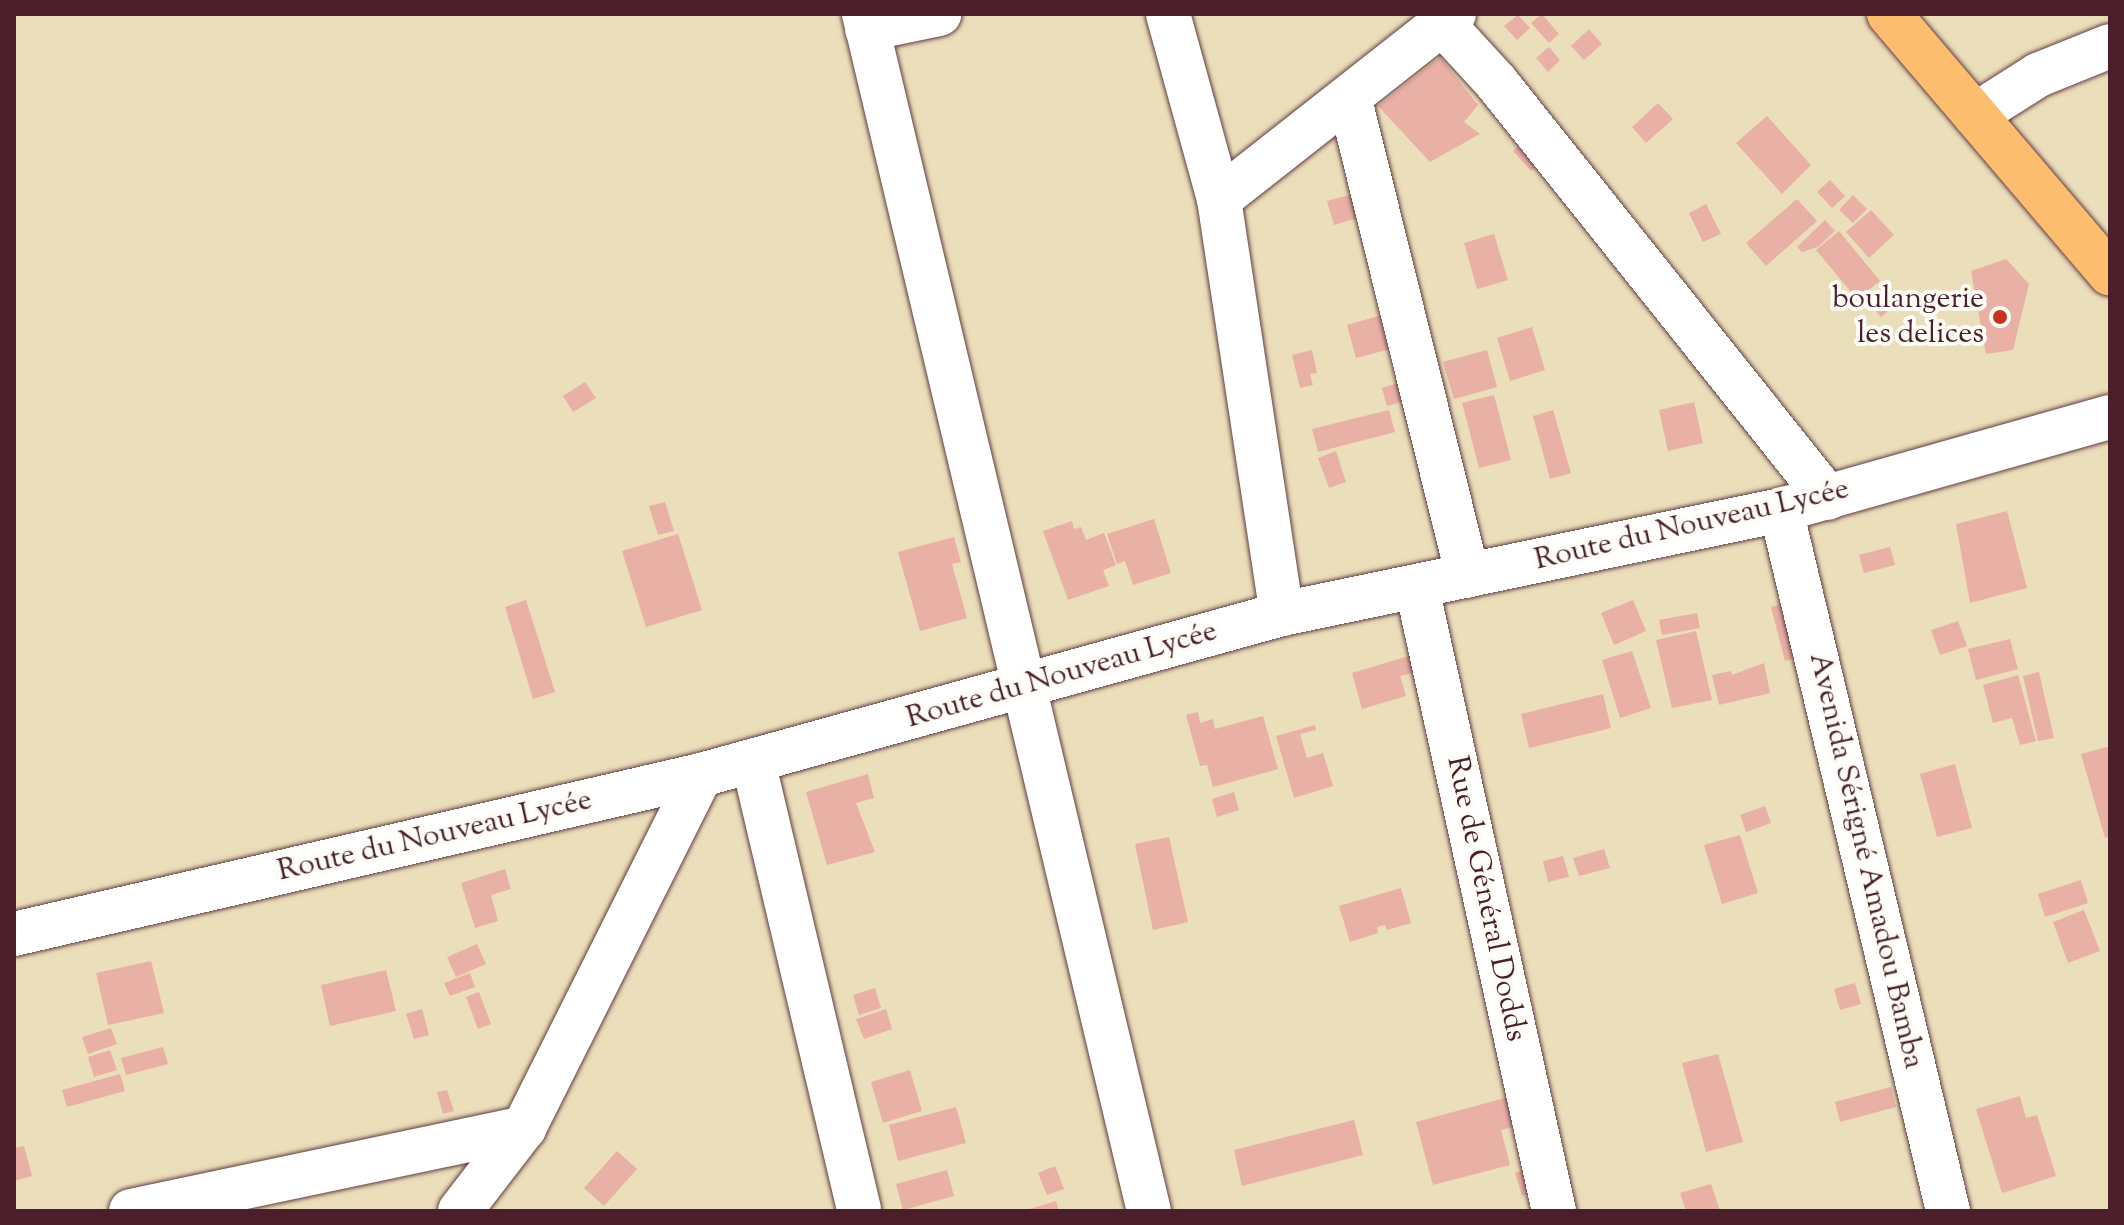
<!DOCTYPE html>
<html>
<head>
<meta charset="utf-8">
<style>
	body { margin:0 }
	#map { position:relative; width:2124px; height:1225px; overflow:hidden; background:#ebdeba; font-family:"Sorts Mill Goudy",serif }
	div>[style] { position:absolute }
	.building>* { inset:0; background:#e9b0a5 }
	.roads { filter:drop-shadow(0 0 2px #623c40) drop-shadow(0 0 2px #623c40) }
	.minor>* { height:44px; margin:-22px; padding:0 22px; transform-origin:22px; border-radius:22px; background:#fff }
	.major>* { height:44px; margin:-22px; padding:0 22px; transform-origin:22px; border-radius:22px; background:#fcbd6f }
	.dots>* { width:22px; height:22px; translate:-50% -50%; box-sizing:border-box; border:4px solid #fdfcf7; border-radius:50% }
	span { translate:-50% -50%; white-space:nowrap; text-align:center; line-height:1.15; -webkit-text-stroke:8px #fdfcf7; paint-order:stroke }
	.poi-label { font-size:30px; color:#4a1f2b }
	.right { translate:-100% -50%; text-align:right }
	.street-label { font-size:30px; color:#4a1f2b }
	.frame { position:absolute; inset:0; border:16px solid #4a1f2b; pointer-events:none }
</style>
</head>
<body>
<div id="map">
	<div class="building">
		<div style="clip-path:polygon(1542px 14px,1559px 34px,1549px 43px,1531px 23px)"></div>
		<div style="clip-path:polygon(1518px 15px,1530px 28px,1517px 40px,1504px 26px)"></div>
		<div style="clip-path:polygon(1589px 29px,1602px 44px,1584px 60px,1571px 46px)"></div>
		<div style="clip-path:polygon(1549px 47px,1560px 60px,1548px 72px,1536px 58px)"></div>
		<div style="clip-path:polygon(1440px 57px,1478px 105px,1464px 122px,1480px 134px,1430px 162px,1378px 106px)"></div>
		<div style="clip-path:polygon(1658px 103px,1673px 119px,1646px 143px,1632px 127px)"></div>
		<div style="clip-path:polygon(1767px 116px,1811px 165px,1782px 194px,1736px 143px)"></div>
		<div style="clip-path:polygon(1527px 138px,1545px 158px,1531px 171px,1513px 151px)"></div>
		<div style="clip-path:polygon(1830px 180px,1845px 196px,1832px 208px,1817px 192px)"></div>
		<div style="clip-path:polygon(1361px 192px,1368px 215px,1334px 225px,1327px 201px)"></div>
		<div style="clip-path:polygon(1853px 195px,1867px 209px,1853px 223px,1839px 210px)"></div>
		<div style="clip-path:polygon(1797px 199px,1817px 221px,1766px 266px,1746px 243px)"></div>
		<div style="clip-path:polygon(1706px 204px,1721px 234px,1703px 242px,1689px 213px)"></div>
		<div style="clip-path:polygon(1871px 210px,1894px 235px,1869px 258px,1846px 232px)"></div>
		<div style="clip-path:polygon(1825px 220px,1835px 231px,1818px 247px,1802px 252px,1797px 247px)"></div>
		<div style="clip-path:polygon(1839px 231px,1880px 281px,1857px 299px,1816px 250px)"></div>
		<div style="clip-path:polygon(1494px 234px,1508px 280px,1477px 289px,1464px 243px)"></div>
		<div style="clip-path:polygon(2006px 259px,2029px 284px,2013px 350px,1986px 354px,1971px 271px)"></div>
		<div style="clip-path:polygon(1883px 287px,1897px 303px,1881px 317px,1868px 302px)"></div>
		<div style="clip-path:polygon(1385px 314px,1394px 348px,1356px 358px,1347px 325px)"></div>
		<div style="clip-path:polygon(1532px 327px,1545px 370px,1510px 381px,1497px 338px)"></div>
		<div style="clip-path:polygon(1312px 350px,1317px 373px,1310px 374px,1313px 385px,1300px 388px,1292px 355px)"></div>
		<div style="clip-path:polygon(1487px 350px,1497px 387px,1454px 399px,1443px 362px)"></div>
		<div style="clip-path:polygon(585px 382px,596px 398px,573px 412px,563px 396px)"></div>
		<div style="clip-path:polygon(1402px 382px,1408px 400px,1387px 406px,1382px 388px)"></div>
		<div style="clip-path:polygon(1494px 395px,1511px 460px,1479px 468px,1462px 403px)"></div>
		<div style="clip-path:polygon(1694px 402px,1703px 443px,1668px 451px,1659px 410px)"></div>
		<div style="clip-path:polygon(1389px 410px,1395px 432px,1318px 452px,1312px 429px)"></div>
		<div style="clip-path:polygon(1553px 410px,1571px 473px,1550px 479px,1533px 416px)"></div>
		<div style="clip-path:polygon(1336px 451px,1346px 482px,1329px 488px,1318px 458px)"></div>
		<div style="clip-path:polygon(665px 502px,674px 531px,658px 535px,649px 506px)"></div>
		<div style="clip-path:polygon(2007px 511px,2027px 588px,1970px 603px,1956px 524px)"></div>
		<div style="clip-path:polygon(1154px 519px,1171px 573px,1133px 585px,1125px 561px,1117px 564px,1107px 534px)"></div>
		<div style="clip-path:polygon(1072px 521px,1074px 529px,1081px 527px,1086px 540px,1104px 533px,1116px 565px,1103px 570px,1109px 586px,1068px 600px,1043px 531px)"></div>
		<div style="clip-path:polygon(678px 534px,702px 610px,646px 627px,622px 551px)"></div>
		<div style="clip-path:polygon(954px 537px,961px 562px,952px 564px,967px 618px,920px 631px,898px 552px)"></div>
		<div style="clip-path:polygon(1890px 547px,1895px 565px,1864px 573px,1859px 555px)"></div>
		<div style="clip-path:polygon(526px 600px,555px 692px,533px 699px,505px 607px)"></div>
		<div style="clip-path:polygon(1633px 600px,1646px 631px,1614px 645px,1601px 613px)"></div>
		<div style="clip-path:polygon(1795px 601px,1809px 655px,1785px 661px,1771px 607px)"></div>
		<div style="clip-path:polygon(1697px 613px,1700px 628px,1662px 635px,1659px 620px)"></div>
		<div style="clip-path:polygon(1958px 621px,1967px 646px,1940px 655px,1931px 630px)"></div>
		<div style="clip-path:polygon(1696px 631px,1712px 700px,1672px 708px,1656px 640px)"></div>
		<div style="clip-path:polygon(2010px 639px,2018px 669px,1976px 680px,1968px 649px)"></div>
		<div style="clip-path:polygon(1632px 651px,1651px 708px,1620px 718px,1602px 660px)"></div>
		<div style="clip-path:polygon(1422px 652px,1426px 669px,1400px 676px,1406px 696px,1362px 709px,1352px 673px)"></div>
		<div style="clip-path:polygon(1764px 663px,1770px 693px,1719px 705px,1712px 675px,1731px 671px,1732px 675px)"></div>
		<div style="clip-path:polygon(2039px 672px,2054px 738px,2038px 741px,2023px 676px)"></div>
		<div style="clip-path:polygon(2018px 675px,2036px 741px,2020px 745px,2012px 718px,1993px 723px,1983px 685px)"></div>
		<div style="clip-path:polygon(1603px 694px,1611px 728px,1529px 748px,1521px 714px)"></div>
		<div style="clip-path:polygon(1198px 712px,1200px 723px,1213px 719px,1215px 729px,1263px 716px,1278px 769px,1213px 787px,1207px 765px,1200px 766px,1186px 715px)"></div>
		<div style="clip-path:polygon(1315px 725px,1316px 730px,1300px 734px,1307px 758px,1323px 753px,1333px 786px,1294px 798px,1276px 736px)"></div>
		<div style="clip-path:polygon(2110px 746px,2110px 837px,2105px 838px,2081px 754px)"></div>
		<div style="clip-path:polygon(1955px 764px,1972px 828px,1937px 837px,1920px 774px)"></div>
		<div style="clip-path:polygon(868px 774px,874px 798px,856px 803px,875px 852px,827px 865px,806px 792px)"></div>
		<div style="clip-path:polygon(1234px 792px,1239px 810px,1217px 817px,1212px 799px)"></div>
		<div style="clip-path:polygon(1765px 806px,1771px 823px,1746px 832px,1740px 815px)"></div>
		<div style="clip-path:polygon(1740px 835px,1758px 893px,1722px 904px,1704px 845px)"></div>
		<div style="clip-path:polygon(1169px 837px,1188px 922px,1153px 930px,1135px 844px)"></div>
		<div style="clip-path:polygon(1604px 849px,1610px 868px,1579px 876px,1573px 858px)"></div>
		<div style="clip-path:polygon(1563px 856px,1569px 877px,1548px 882px,1543px 861px)"></div>
		<div style="clip-path:polygon(505px 869px,511px 889px,491px 895px,498px 921px,475px 928px,461px 883px)"></div>
		<div style="clip-path:polygon(2081px 880px,2088px 903px,2045px 917px,2038px 894px)"></div>
		<div style="clip-path:polygon(1401px 888px,1411px 923px,1387px 930px,1385px 925px,1377px 927px,1378px 933px,1350px 942px,1339px 906px)"></div>
		<div style="clip-path:polygon(2084px 910px,2100px 951px,2068px 963px,2053px 922px)"></div>
		<div style="clip-path:polygon(477px 944px,486px 964px,456px 977px,447px 957px)"></div>
		<div style="clip-path:polygon(151px 961px,164px 1013px,108px 1025px,96px 973px)"></div>
		<div style="clip-path:polygon(386px 970px,396px 1011px,330px 1026px,321px 985px)"></div>
		<div style="clip-path:polygon(470px 973px,475px 987px,450px 996px,444px 983px)"></div>
		<div style="clip-path:polygon(1855px 983px,1861px 1004px,1840px 1010px,1834px 989px)"></div>
		<div style="clip-path:polygon(875px 988px,881px 1008px,859px 1015px,853px 995px)"></div>
		<div style="clip-path:polygon(479px 992px,491px 1024px,478px 1029px,466px 997px)"></div>
		<div style="clip-path:polygon(422px 1009px,429px 1035px,414px 1039px,406px 1014px)"></div>
		<div style="clip-path:polygon(886px 1009px,892px 1029px,864px 1039px,856px 1019px)"></div>
		<div style="clip-path:polygon(111px 1028px,117px 1044px,88px 1054px,82px 1037px)"></div>
		<div style="clip-path:polygon(163px 1047px,168px 1064px,126px 1075px,121px 1058px)"></div>
		<div style="clip-path:polygon(110px 1050px,117px 1070px,94px 1077px,88px 1057px)"></div>
		<div style="clip-path:polygon(1718px 1054px,1743px 1142px,1706px 1152px,1682px 1063px)"></div>
		<div style="clip-path:polygon(910px 1070px,922px 1111px,883px 1123px,871px 1082px)"></div>
		<div style="clip-path:polygon(120px 1074px,125px 1091px,67px 1107px,62px 1090px)"></div>
		<div style="clip-path:polygon(1891px 1087px,1896px 1107px,1840px 1122px,1835px 1102px)"></div>
		<div style="clip-path:polygon(447px 1090px,454px 1111px,443px 1114px,437px 1092px)"></div>
		<div style="clip-path:polygon(1516px 1095px,1524px 1124px,1501px 1130px,1510px 1165px,1433px 1185px,1416px 1122px)"></div>
		<div style="clip-path:polygon(2020px 1096px,2026px 1118px,2037px 1115px,2056px 1176px,2002px 1193px,1976px 1109px)"></div>
		<div style="clip-path:polygon(956px 1107px,966px 1143px,898px 1161px,889px 1125px)"></div>
		<div style="clip-path:polygon(1354px 1120px,1363px 1155px,1242px 1186px,1234px 1150px)"></div>
		<div style="clip-path:polygon(24px 1146px,32px 1176px,14px 1181px,14px 1148px)"></div>
		<div style="clip-path:polygon(617px 1151px,637px 1169px,604px 1206px,584px 1188px)"></div>
		<div style="clip-path:polygon(1055px 1166px,1064px 1189px,1047px 1195px,1038px 1173px)"></div>
		<div style="clip-path:polygon(1533px 1167px,1540px 1190px,1522px 1196px,1515px 1173px)"></div>
		<div style="clip-path:polygon(947px 1170px,954px 1196px,903px 1210px,896px 1184px)"></div>
		<div style="clip-path:polygon(1711px 1184px,1720px 1211px,1686px 1211px,1680px 1193px)"></div>
		<div style="clip-path:polygon(1056px 1201px,1059px 1211px,1026px 1211px,1026px 1210px)"></div>
	</div>
	<div class="roads">
		<div class="minor">
			<div style="left:864px;top:14px;width:1230px;rotate:76.61deg"></div>
			<div style="left:1168px;top:14px;width:192px;rotate:74.6deg"></div>
			<div style="left:1219px;top:199px;width:420px;rotate:81.4deg"></div>
			<div style="left:1442px;top:23px;width:80px;rotate:47.5deg"></div>
			<div style="left:1496px;top:82px;width:532px;rotate:51.41deg"></div>
			<div style="left:867px;top:29px;width:74px;rotate:-11.8deg"></div>
			<div style="left:1350px;top:100px;width:490px;rotate:76.1deg"></div>
			<div style="left:1975px;top:115px;width:75px;rotate:-32.4deg"></div>
			<div style="left:2038px;top:75px;width:78px;rotate:-21.9deg"></div>
			<div style="left:1219px;top:199px;width:299px;rotate:-38.2deg"></div>
			<div style="left:1781px;top:510px;width:721px;rotate:76.6deg"></div>
			<div style="left:1417px;top:588px;width:638px;rotate:77.6deg"></div>
			<div style="left:753px;top:761px;width:462px;rotate:76.7deg"></div>
			<div style="left:14px;top:934px;width:705px;rotate:-13.03deg"></div>
			<div style="left:701px;top:775px;width:603px;rotate:-15.49deg"></div>
			<div style="left:1282px;top:614px;width:510px;rotate:-11.77deg"></div>
			<div style="left:1781px;top:510px;width:342px;rotate:-15.8deg"></div>
			<div style="left:131px;top:1211px;width:402px;rotate:-11.9deg"></div>
			<div style="left:460px;top:1211px;width:105px;rotate:-52.4deg"></div>
			<div style="left:524px;top:1128px;width:395px;rotate:-63.4deg"></div>
		</div>
		<div class="major">
			<div style="left:1889px;top:14px;width:341px;rotate:49.6deg"></div>
		</div>
	</div>
	<div class="dots">
		<div style="left:2000px;top:317px;background:#c8321e"></div>
	</div>
	<div class="poi-label">
		<span class="right" style="left:1984px;top:317px">boulangerie<br>les delices</span>
	</div>
	<div class="street-label">
		<span style="left:1692px;top:526px;rotate:-13deg">Route du Nouveau Lycée</span>
		<span style="left:1062px;top:676px;rotate:-16deg">Route du Nouveau Lycée</span>
		<span style="left:435px;top:837px;rotate:-13deg">Route du Nouveau Lycée</span>
		<span style="left:1865px;top:861px;rotate:77deg">Avenida Sérigné Amadou Bamba</span>
		<span style="left:1485px;top:899px;rotate:78deg">Rue de Général Dodds</span>
	</div>
	<div class="frame"></div>
</div>
</body>
</html>
